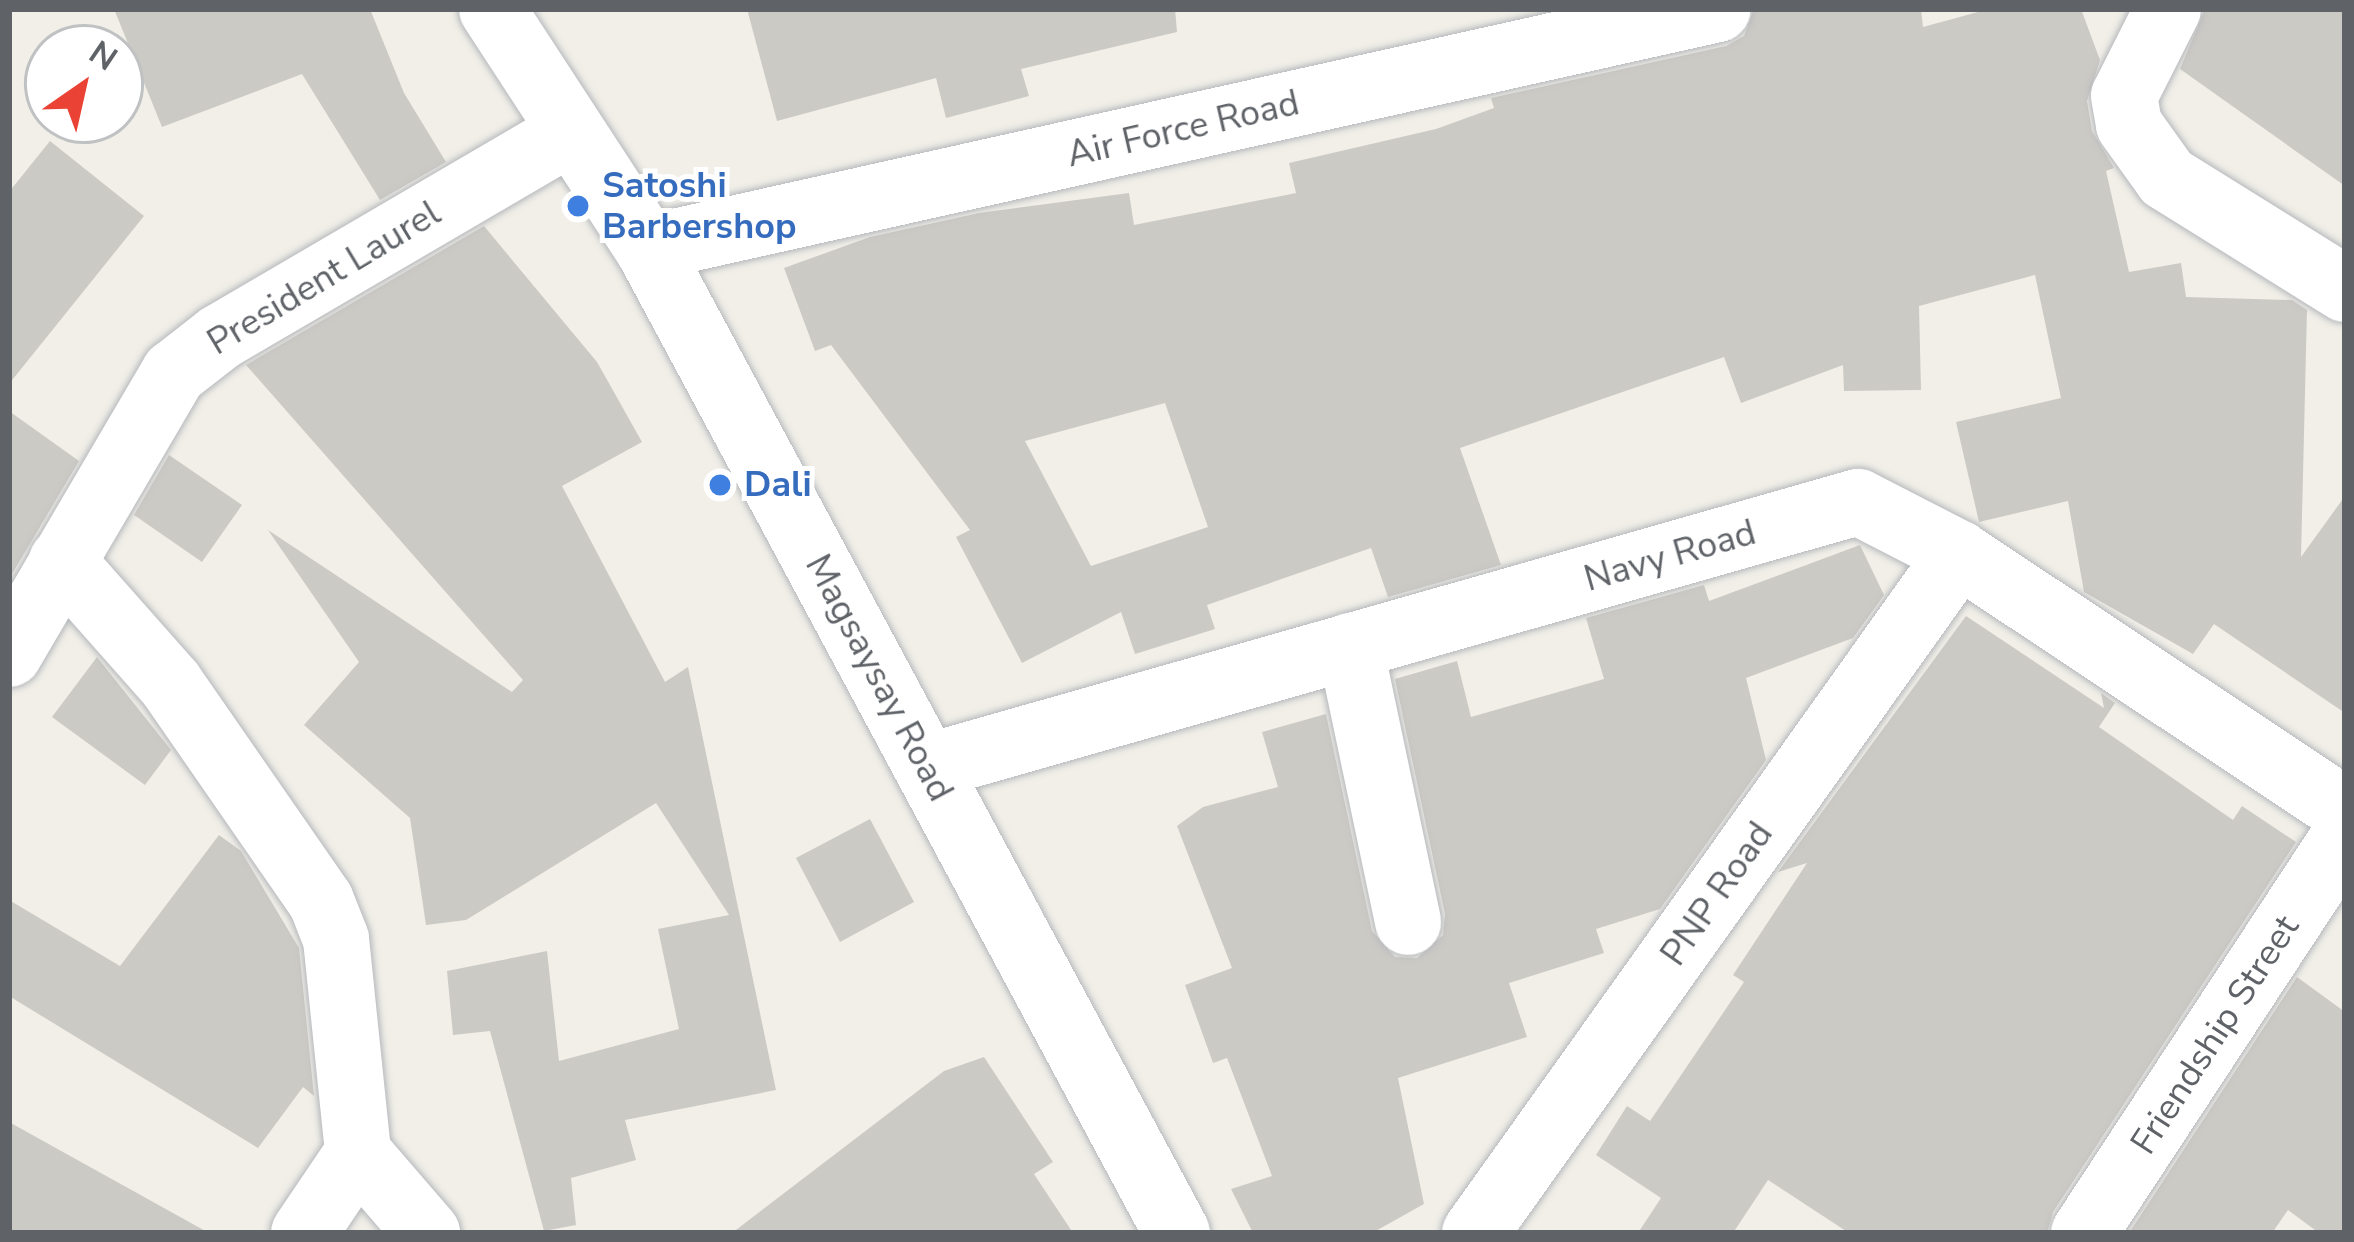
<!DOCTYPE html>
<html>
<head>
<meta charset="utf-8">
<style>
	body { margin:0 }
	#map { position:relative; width:2354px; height:1242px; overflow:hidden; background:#f1efe8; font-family:"Nunito Sans",sans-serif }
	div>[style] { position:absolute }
	.building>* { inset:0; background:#cccac5 }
	.roads { filter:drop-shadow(0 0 3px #b5b8bc) drop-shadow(0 0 3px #b5b8bc) }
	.minor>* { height:66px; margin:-33px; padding:0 33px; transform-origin:33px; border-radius:33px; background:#fff }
	.dots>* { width:33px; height:33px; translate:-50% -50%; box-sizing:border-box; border:6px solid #fff; border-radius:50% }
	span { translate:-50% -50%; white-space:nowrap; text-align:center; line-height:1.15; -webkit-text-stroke:10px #fff; paint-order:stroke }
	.street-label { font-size:36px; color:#5f6368 }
	.shop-label { font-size:36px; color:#366cbe; font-weight:700 }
	.left { translate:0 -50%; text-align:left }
	.frame { position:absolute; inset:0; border:12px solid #5f6368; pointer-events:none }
	.north { position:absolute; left:24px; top:24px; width:120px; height:120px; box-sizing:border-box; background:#fff; border:3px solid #bfc1c3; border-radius:50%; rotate:34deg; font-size:33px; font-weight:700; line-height:48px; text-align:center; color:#5f6368 }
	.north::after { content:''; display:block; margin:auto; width:42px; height:54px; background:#ea4335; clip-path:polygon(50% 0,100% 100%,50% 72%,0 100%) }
</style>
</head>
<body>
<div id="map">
	<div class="building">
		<div style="clip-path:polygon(114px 9px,370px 9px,404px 93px,446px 162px,380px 200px,302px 74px,162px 127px)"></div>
		<div style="clip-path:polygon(747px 9px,1175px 9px,1177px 32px,1021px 69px,1029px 96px,946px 118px,936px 78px,777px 121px)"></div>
		<div style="clip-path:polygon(evenodd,1754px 9px,1921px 9px,1923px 27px,1989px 9px,2081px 9px,2100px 60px,2087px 101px,2092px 131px,2114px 168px,2106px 171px,2129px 272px,2181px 263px,2186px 297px,2292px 300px,2307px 310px,2301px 557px,2345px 496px,2345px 713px,2214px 624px,2193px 654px,2084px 592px,2068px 501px,1979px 522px,1956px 422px,2061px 398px,2035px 275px,1919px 306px,1921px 390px,1844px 391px,1843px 365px,1741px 403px,1724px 357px,1460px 448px,1501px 565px,1388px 597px,1371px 548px,1207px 605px,1215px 629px,1135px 654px,1121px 612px,1022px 663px,956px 537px,970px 530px,831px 345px,815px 351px,784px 268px,870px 237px,979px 213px,1129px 193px,1134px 225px,1296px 193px,1289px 163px,1436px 129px,1494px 108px,1491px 98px,1726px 46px,1744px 36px,1754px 9px,1165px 403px,1208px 527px,1091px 566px,1025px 441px,1165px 403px)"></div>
		<div style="clip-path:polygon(2205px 9px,2345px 9px,2345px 186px,2180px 69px)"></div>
		<div style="clip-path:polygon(50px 141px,144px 216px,9px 384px,9px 192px)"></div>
		<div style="clip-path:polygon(484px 226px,597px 362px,642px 442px,562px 486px,665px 682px,688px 667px,776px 1090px,625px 1120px,636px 1160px,571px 1178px,576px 1225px,544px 1231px,490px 1031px,453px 1035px,447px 971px,547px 951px,559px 1061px,679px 1029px,658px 929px,729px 915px,656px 803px,466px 920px,426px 925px,410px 818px,304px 725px,359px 662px,268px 530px,512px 692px,523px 680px,246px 365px)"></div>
		<div style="clip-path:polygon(9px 411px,79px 461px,9px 579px)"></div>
		<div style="clip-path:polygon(169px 455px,242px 505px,202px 562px,134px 515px)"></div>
		<div style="clip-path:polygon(1860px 545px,1884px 595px,1853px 638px,1746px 678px,1766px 760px,1660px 909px,1596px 929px,1604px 953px,1509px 983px,1527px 1037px,1398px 1078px,1424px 1204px,1372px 1233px,1253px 1233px,1231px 1189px,1272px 1176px,1227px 1058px,1213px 1063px,1185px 985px,1232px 968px,1177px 826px,1203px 807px,1278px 787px,1262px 732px,1326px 714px,1372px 931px,1395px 957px,1417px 958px,1443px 935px,1445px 914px,1395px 679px,1457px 661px,1471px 717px,1604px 679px,1586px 618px,1704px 585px,1709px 601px)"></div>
		<div style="clip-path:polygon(1966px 616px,2104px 708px,2101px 693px,2115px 703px,2099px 727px,2233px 820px,2242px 806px,2296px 842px,2053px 1212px,2047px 1233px,1849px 1233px,1768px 1180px,1733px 1233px,1638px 1233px,1661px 1198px,1596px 1155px,1627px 1106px,1650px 1121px,1744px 982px,1733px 975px,1807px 863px,1778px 872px)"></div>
		<div style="clip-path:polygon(97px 657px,171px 750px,145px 785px,52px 717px)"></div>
		<div style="clip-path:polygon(870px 819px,914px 902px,840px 942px,796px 858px)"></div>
		<div style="clip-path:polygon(219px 835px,241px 851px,299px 948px,314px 1096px,303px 1087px,258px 1148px,9px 996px,9px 900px,120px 966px)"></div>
		<div style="clip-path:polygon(2297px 977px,2345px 1012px,2345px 1233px,2319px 1233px,2288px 1210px,2272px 1233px,2129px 1233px)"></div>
		<div style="clip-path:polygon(984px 1057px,1053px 1162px,1034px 1174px,1073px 1233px,732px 1233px,944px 1071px)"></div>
		<div style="clip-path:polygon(9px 1122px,209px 1233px,9px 1233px)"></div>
	</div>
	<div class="roads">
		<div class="minor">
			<div style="left:492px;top:9px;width:285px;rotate:56.9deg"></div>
			<div style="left:648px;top:248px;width:1118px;rotate:61.76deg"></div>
			<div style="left:2168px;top:9px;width:97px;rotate:116.8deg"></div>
			<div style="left:2124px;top:96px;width:29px;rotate:80deg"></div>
			<div style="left:2129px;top:125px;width:65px;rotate:54.4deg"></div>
			<div style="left:2167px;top:178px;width:210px;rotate:31.9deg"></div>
			<div style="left:648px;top:248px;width:1096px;rotate:-12.59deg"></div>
			<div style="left:62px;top:561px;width:163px;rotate:48.5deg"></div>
			<div style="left:170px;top:683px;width:265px;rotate:55.3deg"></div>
			<div style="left:321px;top:901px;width:41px;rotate:68.5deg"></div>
			<div style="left:336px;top:939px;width:215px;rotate:84.1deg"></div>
			<div style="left:358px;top:1153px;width:106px;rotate:49.2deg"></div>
			<div style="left:1350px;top:646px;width:282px;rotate:78.1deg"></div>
			<div style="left:9px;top:654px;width:326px;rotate:-59.6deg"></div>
			<div style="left:174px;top:373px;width:58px;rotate:-38deg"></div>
			<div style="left:220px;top:337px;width:406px;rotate:-30.3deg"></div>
			<div style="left:927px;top:767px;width:968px;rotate:-15.89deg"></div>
			<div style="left:1858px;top:502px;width:114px;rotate:27.2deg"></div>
			<div style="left:1959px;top:554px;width:463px;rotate:33.6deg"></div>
			<div style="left:304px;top:1233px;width:97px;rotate:-56deg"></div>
			<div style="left:1475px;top:1233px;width:834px;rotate:-54.52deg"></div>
			<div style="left:2084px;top:1233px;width:475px;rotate:-56.7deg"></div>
		</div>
	</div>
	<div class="dots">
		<div style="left:578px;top:206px;background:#3f7fe0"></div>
		<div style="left:720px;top:485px;background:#3f7fe0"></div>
	</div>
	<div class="street-label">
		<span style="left:1183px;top:129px;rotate:-13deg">Air Force Road</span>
		<span style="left:324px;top:278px;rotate:-31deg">President Laurel</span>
		<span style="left:1670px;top:556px;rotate:-16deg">Navy Road</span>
		<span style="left:879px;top:678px;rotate:62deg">Magsaysay Road</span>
		<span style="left:1717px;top:894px;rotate:-55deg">PNP Road</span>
		<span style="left:2215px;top:1035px;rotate:-57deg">Friendship Street</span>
	</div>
	<div class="shop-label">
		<span class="left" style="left:602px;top:206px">Satoshi<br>Barbershop</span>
		<span class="left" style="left:744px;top:485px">Dali</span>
	</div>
	<div class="frame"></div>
	<div class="north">N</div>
</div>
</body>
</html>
